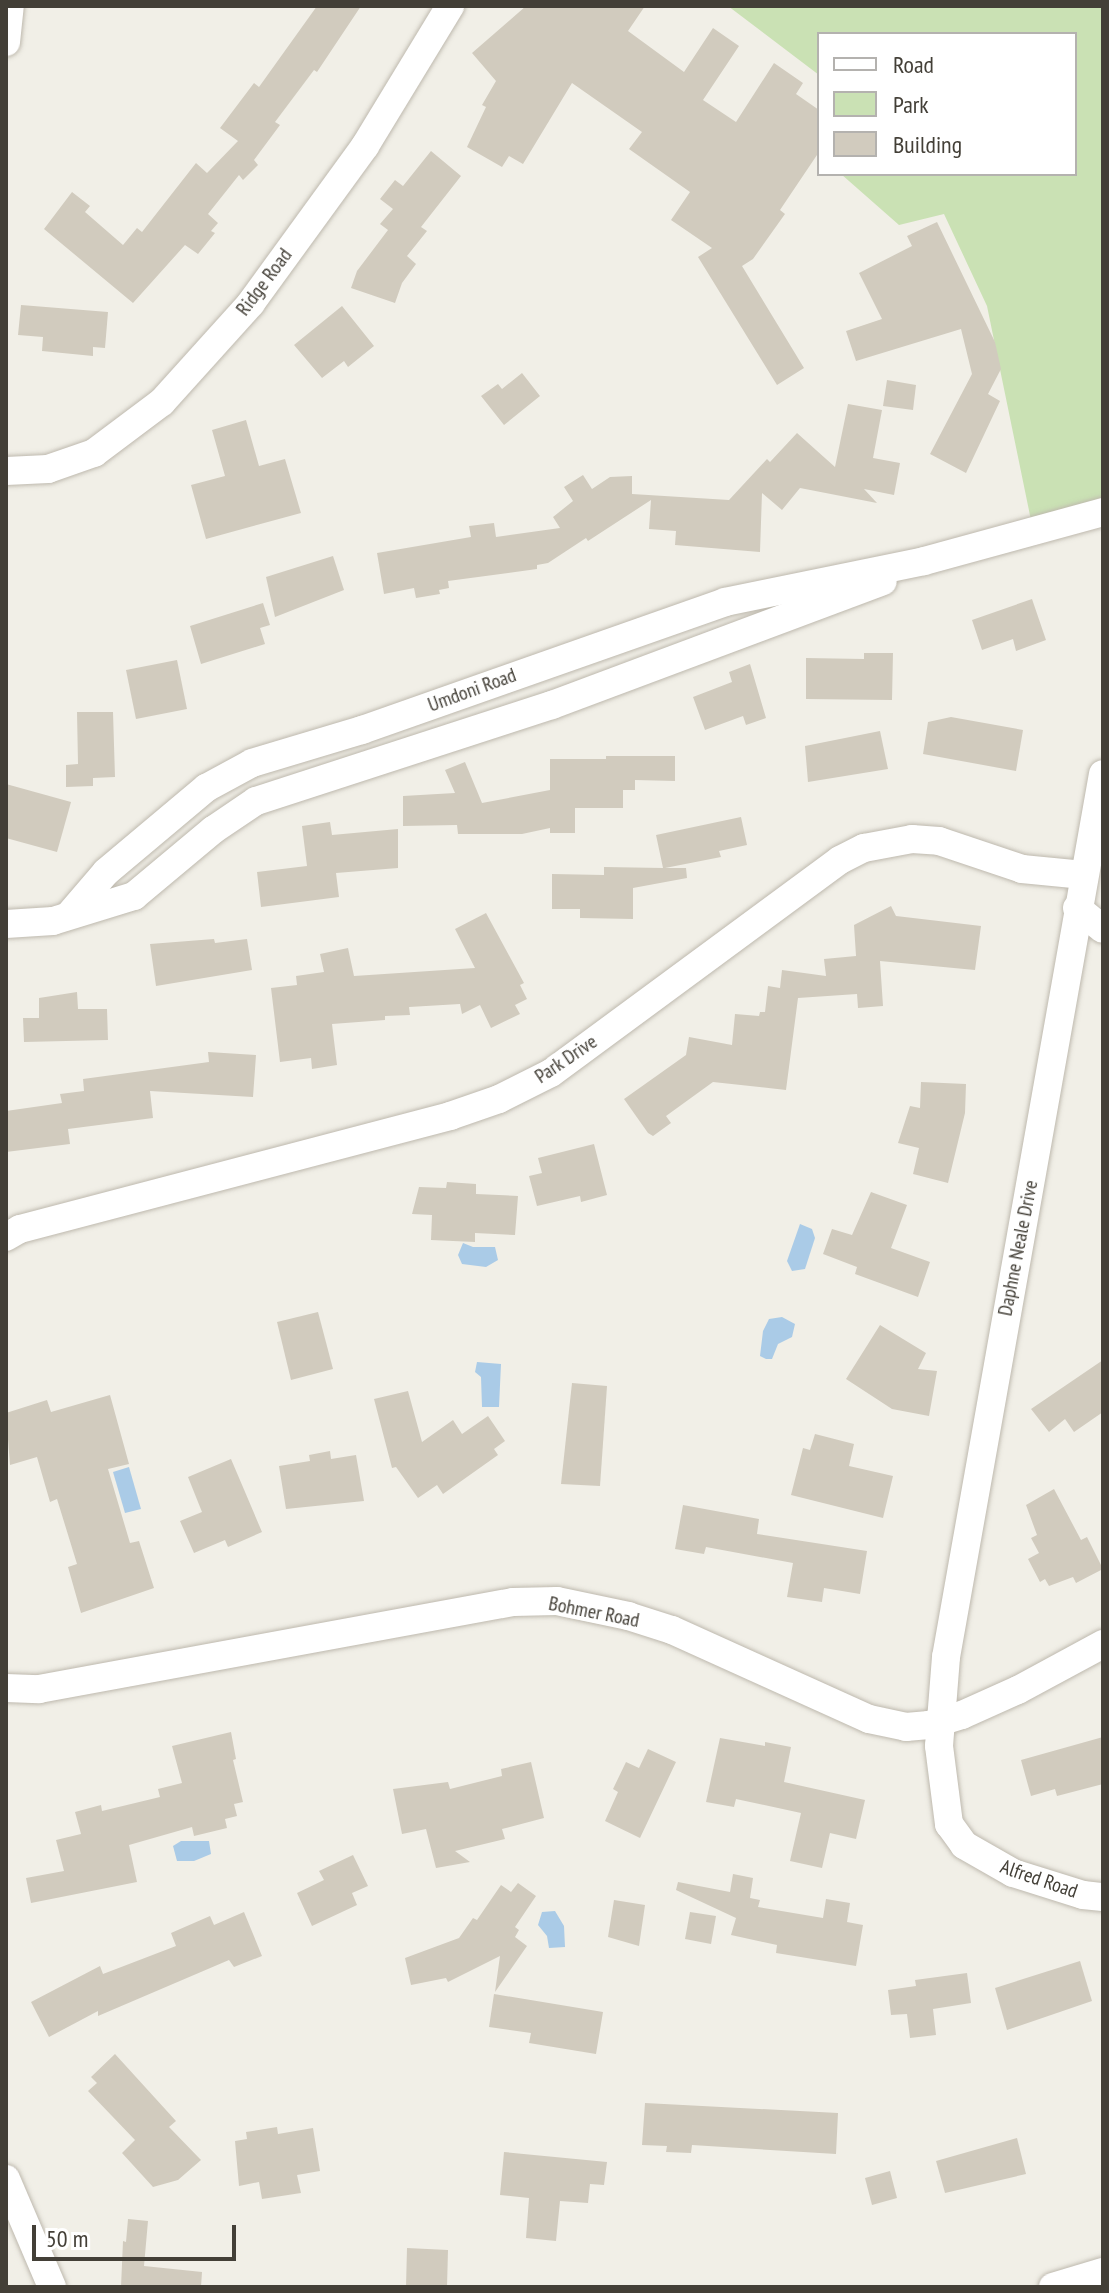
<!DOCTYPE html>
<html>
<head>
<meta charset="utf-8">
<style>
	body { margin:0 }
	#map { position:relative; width:1109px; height:2293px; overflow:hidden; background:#f1efe7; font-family:"PT Sans Narrow",sans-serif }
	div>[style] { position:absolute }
	.green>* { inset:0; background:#cae1b4 }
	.water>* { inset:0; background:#aacbe7 }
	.building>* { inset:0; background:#d1cbbe }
	.roads { filter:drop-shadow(0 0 2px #beb9ae) drop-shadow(0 0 2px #beb9ae) }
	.minor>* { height:28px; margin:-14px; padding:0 14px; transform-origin:14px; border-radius:14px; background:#fff }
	span { translate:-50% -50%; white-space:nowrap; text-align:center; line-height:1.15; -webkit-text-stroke:7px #fff; paint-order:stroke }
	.street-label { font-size:20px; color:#433f37 }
	.frame { position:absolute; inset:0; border:8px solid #433f37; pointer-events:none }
	.legend { position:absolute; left:817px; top:32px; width:260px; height:144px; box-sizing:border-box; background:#fff; border:2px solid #b4b2af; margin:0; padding:10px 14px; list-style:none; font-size:24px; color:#433f37 }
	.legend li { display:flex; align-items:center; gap:16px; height:40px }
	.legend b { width:40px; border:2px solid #b4b2af }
	.scale { position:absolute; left:32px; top:2225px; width:204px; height:36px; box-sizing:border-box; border:4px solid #433f37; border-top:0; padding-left:10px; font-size:24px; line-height:28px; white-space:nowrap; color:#433f37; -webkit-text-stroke:6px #fff; paint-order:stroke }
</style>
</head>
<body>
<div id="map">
	<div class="green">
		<div style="clip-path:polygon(728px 6px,1103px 6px,1103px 510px,1033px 530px,987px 306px,944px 214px,899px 225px,841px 174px,1075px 174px,1075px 34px,819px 34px,819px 75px)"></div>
	</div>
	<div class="water">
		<div style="clip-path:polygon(800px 1224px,812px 1229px,815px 1238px,805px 1269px,792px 1271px,787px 1261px)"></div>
		<div style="clip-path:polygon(463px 1243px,473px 1247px,495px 1247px,498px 1260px,486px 1267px,462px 1264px,458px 1255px)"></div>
		<div style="clip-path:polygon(782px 1317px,795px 1324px,792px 1337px,778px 1344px,772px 1359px,766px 1359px,760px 1356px,763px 1331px,769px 1319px)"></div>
		<div style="clip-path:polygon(477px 1362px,501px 1364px,499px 1407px,482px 1407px,481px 1377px,475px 1372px)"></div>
		<div style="clip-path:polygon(129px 1467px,141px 1509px,125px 1513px,113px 1472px)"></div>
		<div style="clip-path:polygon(181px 1841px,209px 1841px,211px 1854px,194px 1861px,177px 1861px,173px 1846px)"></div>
		<div style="clip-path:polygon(555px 1911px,564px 1926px,565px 1947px,549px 1948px,547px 1936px,538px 1925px,542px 1912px)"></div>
	</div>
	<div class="building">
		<div style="clip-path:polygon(317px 6px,361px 6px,317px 72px,314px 70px,275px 122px,280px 125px,254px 160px,258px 165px,243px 180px,239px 175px,208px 214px,218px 223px,211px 231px,215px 233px,198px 254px,185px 245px,133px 303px,44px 229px,72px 192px,90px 206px,85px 212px,123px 245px,137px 228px,142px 232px,196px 163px,207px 173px,238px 141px,220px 128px,254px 83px,259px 87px)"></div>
		<div style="clip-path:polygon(526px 6px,645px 6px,628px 31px,684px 72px,713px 28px,739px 46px,703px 100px,736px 122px,774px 63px,803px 83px,796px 94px,819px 110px,819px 152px,780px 210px,785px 214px,753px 259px,742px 266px,804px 368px,777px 385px,698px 257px,712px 248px,671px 220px,690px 192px,629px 149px,642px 132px,572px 83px,523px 164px,509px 156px,502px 167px,467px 147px,486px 107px,482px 105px,496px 81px,472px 53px)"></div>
		<div style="clip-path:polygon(431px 151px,461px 176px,421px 227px,427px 231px,407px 256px,416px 264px,402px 283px,395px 303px,351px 288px,357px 271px,388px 230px,380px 224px,393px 209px,380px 199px,395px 180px,403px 186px)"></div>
		<div style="clip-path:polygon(937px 222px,995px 342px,1001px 369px,988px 394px,1000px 401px,966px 473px,930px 454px,972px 374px,961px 329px,856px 361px,846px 331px,882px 319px,859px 273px,912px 246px,907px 236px)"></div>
		<div style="clip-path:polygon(21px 305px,108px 312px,105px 348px,93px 347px,93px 356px,42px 351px,43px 337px,18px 335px)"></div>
		<div style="clip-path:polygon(342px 306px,374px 346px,348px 367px,344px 361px,322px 378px,294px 345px)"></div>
		<div style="clip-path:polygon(522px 373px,540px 396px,504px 425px,481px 396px,498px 384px,502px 389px)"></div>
		<div style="clip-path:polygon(887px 380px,916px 385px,913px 410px,883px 406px)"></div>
		<div style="clip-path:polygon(848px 404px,882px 410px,873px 458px,900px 463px,894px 495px,864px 489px,877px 503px,800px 488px,782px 510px,762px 493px,760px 552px,675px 545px,676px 531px,649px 529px,651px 500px,588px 541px,586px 538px,548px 563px,537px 565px,537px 569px,448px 581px,449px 588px,439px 590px,440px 594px,416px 598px,414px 588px,384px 594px,377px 553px,471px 537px,469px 526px,494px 523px,496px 537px,560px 528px,553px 517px,573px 501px,564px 487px,583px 475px,592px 489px,610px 477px,632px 476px,632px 494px,729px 500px,767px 459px,770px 462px,797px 433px,835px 467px)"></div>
		<div style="clip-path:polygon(246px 420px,259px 466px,285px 459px,301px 513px,206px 539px,191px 485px,225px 476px,212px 430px)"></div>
		<div style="clip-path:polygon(333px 556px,344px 590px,275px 617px,266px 577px)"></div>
		<div style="clip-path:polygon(1032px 599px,1046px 640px,1016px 651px,1013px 639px,982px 650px,972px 620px)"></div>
		<div style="clip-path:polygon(263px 603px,270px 625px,260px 628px,265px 644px,201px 664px,190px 626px)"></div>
		<div style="clip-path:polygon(864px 653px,893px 653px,892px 700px,806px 699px,806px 658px,864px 659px)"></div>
		<div style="clip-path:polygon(177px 660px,187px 709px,136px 719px,126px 670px)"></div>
		<div style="clip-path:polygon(750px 664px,766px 718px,746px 725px,743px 716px,705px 730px,693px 697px,732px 682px,729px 672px)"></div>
		<div style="clip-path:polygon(77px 712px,113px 712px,115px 777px,93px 778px,93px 786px,66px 787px,66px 765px,78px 764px)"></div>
		<div style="clip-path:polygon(951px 717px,1023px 730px,1016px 771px,923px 754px,928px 722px)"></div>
		<div style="clip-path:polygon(880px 731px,888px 769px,808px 782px,805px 746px)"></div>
		<div style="clip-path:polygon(606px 756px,675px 756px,675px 781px,635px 780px,635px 790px,623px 790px,623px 808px,575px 808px,575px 833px,550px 833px,550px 828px,522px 834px,458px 834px,457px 825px,403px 826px,403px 796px,455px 793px,445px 770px,465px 762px,482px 803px,550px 790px,550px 759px,606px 759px)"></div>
		<div style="clip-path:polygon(6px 784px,71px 802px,57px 852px,6px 838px)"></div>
		<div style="clip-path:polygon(741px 817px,747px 845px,719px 851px,721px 857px,665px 868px,686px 868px,687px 878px,633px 888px,633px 919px,580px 918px,580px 909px,552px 909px,552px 874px,604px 875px,604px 867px,663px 868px,656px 835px)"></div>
		<div style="clip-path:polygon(330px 822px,332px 835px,398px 829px,398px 868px,336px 873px,339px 897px,261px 907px,257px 872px,307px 866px,302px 826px)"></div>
		<div style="clip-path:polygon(891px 906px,896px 916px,981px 926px,975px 970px,880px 961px,883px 1006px,858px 1008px,857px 994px,798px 998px,786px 1090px,713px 1082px,666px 1116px,671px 1123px,653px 1136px,648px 1133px,624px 1099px,686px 1055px,689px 1037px,732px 1045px,735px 1014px,759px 1016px,760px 1012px,765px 1012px,768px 986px,780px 988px,782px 970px,826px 976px,824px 959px,856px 956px,854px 925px)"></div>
		<div style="clip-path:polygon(486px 913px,524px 983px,520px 985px,527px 999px,515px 1005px,520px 1014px,491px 1028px,480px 1005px,462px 1014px,460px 1004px,409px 1007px,410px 1015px,385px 1016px,385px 1020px,332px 1024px,337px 1065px,312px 1069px,311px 1058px,280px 1062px,271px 988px,297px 985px,296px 976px,324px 972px,320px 954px,348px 948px,354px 976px,475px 968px,455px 929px)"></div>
		<div style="clip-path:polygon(214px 939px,215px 943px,247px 939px,252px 970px,156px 986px,150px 944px)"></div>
		<div style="clip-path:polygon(77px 992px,78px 1009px,107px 1009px,108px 1040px,24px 1042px,23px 1018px,39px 1018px,39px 998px)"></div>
		<div style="clip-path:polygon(208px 1052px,256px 1055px,253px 1097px,150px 1091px,153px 1118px,68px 1129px,70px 1144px,6px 1152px,6px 1111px,62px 1103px,60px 1094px,84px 1091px,83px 1079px,209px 1062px)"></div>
		<div style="clip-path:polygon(921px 1082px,966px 1084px,965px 1113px,948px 1183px,913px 1174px,919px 1148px,898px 1143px,910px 1106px,920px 1108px)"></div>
		<div style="clip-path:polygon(594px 1144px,607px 1195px,581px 1202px,580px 1196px,537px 1206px,529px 1176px,542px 1173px,538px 1158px)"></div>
		<div style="clip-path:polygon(447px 1182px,476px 1184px,476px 1194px,518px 1196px,515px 1235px,475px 1233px,475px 1242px,431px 1240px,432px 1215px,412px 1214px,419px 1187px,446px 1188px)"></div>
		<div style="clip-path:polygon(871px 1192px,907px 1205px,891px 1248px,930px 1262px,918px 1297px,855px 1274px,857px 1267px,823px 1254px,832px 1229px,852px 1235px)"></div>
		<div style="clip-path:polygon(318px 1312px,333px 1369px,291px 1380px,277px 1322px)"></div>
		<div style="clip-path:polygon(880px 1325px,926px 1353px,918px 1369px,937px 1371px,929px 1416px,892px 1409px,846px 1379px)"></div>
		<div style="clip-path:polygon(1103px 1360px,1103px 1412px,1074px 1432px,1065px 1419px,1049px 1432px,1031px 1409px)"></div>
		<div style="clip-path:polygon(572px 1383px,607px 1386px,600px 1486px,561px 1484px)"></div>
		<div style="clip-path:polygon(408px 1391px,422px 1442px,453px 1420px,462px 1434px,488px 1416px,505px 1441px,494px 1449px,498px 1455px,443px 1494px,437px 1485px,418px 1498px,396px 1467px,392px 1468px,374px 1399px)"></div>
		<div style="clip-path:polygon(110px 1395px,129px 1464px,108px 1469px,130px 1543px,139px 1541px,154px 1588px,81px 1613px,68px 1567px,77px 1564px,57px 1499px,50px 1502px,37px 1457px,10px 1465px,6px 1413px,47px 1400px,51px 1412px)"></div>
		<div style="clip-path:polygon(815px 1434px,854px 1444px,849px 1466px,893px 1476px,883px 1518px,791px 1495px,803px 1448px,810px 1450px)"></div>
		<div style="clip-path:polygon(330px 1451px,331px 1459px,356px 1455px,364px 1501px,286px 1509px,279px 1466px,310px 1461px,309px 1455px)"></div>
		<div style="clip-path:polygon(231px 1459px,262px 1532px,228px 1547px,225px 1540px,194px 1553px,180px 1521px,202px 1512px,188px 1477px)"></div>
		<div style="clip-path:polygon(1054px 1489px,1081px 1540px,1087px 1537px,1103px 1569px,1076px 1583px,1073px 1577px,1049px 1586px,1045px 1579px,1040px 1582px,1028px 1559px,1039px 1553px,1031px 1538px,1037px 1535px,1026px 1505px)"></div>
		<div style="clip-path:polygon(683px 1505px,759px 1519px,757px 1534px,867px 1551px,860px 1594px,824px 1588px,822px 1602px,787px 1597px,793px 1563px,706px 1547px,704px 1554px,675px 1549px)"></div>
		<div style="clip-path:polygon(231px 1732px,236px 1759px,233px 1760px,243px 1802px,234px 1804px,237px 1816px,225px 1819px,227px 1828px,194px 1836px,192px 1827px,129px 1845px,137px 1882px,31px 1903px,26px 1878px,64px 1871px,56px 1840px,81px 1834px,75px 1812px,101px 1805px,102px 1811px,160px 1797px,158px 1789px,182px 1783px,172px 1746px)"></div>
		<div style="clip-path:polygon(1103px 1737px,1103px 1784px,1057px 1796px,1055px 1789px,1031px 1796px,1021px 1760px)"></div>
		<div style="clip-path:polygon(720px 1738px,765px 1746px,765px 1742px,791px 1747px,784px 1782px,865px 1800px,856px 1839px,830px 1833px,822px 1868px,790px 1861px,801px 1813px,736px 1799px,734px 1807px,706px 1802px)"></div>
		<div style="clip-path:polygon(648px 1749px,676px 1762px,640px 1838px,605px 1821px,618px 1792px,613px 1789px,626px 1762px,639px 1768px)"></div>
		<div style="clip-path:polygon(531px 1762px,544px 1818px,502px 1829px,505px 1839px,455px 1851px,470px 1862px,436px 1868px,426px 1829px,402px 1834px,393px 1789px,448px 1782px,450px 1789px,502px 1776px,501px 1769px)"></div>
		<div style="clip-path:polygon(353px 1855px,368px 1886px,352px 1893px,357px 1905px,312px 1926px,297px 1893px,324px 1880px,319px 1871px)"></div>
		<div style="clip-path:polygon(733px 1874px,753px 1878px,750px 1898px,760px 1900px,758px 1907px,823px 1918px,826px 1899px,850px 1903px,847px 1922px,863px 1925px,856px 1966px,776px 1953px,777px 1945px,731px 1935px,736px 1918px,676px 1890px,678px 1882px,730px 1892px)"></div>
		<div style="clip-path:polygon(518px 1883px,536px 1896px,515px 1927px,519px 1930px,515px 1937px,527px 1946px,495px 1992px,500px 1956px,448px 1982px,446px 1978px,411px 1985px,405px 1958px,459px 1938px,473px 1918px,477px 1920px,501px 1885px,511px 1892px)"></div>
		<div style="clip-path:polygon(614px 1900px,645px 1905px,639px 1946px,608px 1937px)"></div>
		<div style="clip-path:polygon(244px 1912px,262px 1956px,234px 1967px,229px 1960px,98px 2016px,98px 2011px,49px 2037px,31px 2002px,100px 1966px,103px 1974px,176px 1946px,171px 1933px,210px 1916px,214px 1925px)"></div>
		<div style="clip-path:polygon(690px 1912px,716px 1916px,711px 1944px,685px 1939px)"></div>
		<div style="clip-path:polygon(1080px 1961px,1092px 2001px,1007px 2030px,995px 1988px)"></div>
		<div style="clip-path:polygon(967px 1973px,971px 2003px,933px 2009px,936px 2035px,910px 2038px,907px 2014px,891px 2015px,888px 1990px,916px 1986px,915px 1980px)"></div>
		<div style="clip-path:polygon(494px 1994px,603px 2012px,596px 2054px,529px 2043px,531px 2033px,489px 2027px)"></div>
		<div style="clip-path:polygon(115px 2054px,176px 2121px,169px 2127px,201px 2160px,178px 2180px,153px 2187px,122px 2153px,135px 2140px,88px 2091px,97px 2083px,91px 2077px)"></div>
		<div style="clip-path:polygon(645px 2103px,838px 2113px,836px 2154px,692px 2145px,691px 2153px,666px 2152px,667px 2146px,642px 2145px)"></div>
		<div style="clip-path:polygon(277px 2127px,278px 2134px,313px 2128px,320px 2171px,297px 2175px,301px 2193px,262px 2199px,259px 2182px,239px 2186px,235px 2141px,247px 2139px,246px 2132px)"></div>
		<div style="clip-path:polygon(1017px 2138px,1026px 2174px,945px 2193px,936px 2161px)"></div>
		<div style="clip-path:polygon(504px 2152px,607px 2162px,604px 2185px,590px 2184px,588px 2203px,560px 2201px,556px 2241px,526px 2238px,529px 2198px,500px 2195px)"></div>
		<div style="clip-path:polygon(890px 2171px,897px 2198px,872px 2205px,865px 2178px)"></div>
		<div style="clip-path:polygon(128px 2219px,148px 2221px,144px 2266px,202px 2272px,201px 2287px,121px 2287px,123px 2241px,126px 2242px)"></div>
		<div style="clip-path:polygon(407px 2248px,448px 2250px,447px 2287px,406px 2287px)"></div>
	</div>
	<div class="roads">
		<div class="minor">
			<div style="left:6px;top:42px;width:36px;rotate:-84deg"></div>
			<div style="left:6px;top:471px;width:42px;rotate:-2.7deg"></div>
			<div style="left:48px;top:469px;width:49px;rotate:-19.2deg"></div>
			<div style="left:94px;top:453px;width:85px;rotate:-36.9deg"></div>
			<div style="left:162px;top:402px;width:133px;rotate:-48deg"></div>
			<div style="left:251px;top:303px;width:194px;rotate:-54deg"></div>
			<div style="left:365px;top:146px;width:164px;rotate:-58.7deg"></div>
			<div style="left:1103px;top:774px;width:897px;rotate:100.08deg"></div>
			<div style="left:946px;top:1657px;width:89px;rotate:94.5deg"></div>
			<div style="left:939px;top:1746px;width:79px;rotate:82.7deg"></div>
			<div style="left:949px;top:1824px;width:26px;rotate:54deg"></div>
			<div style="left:964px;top:1845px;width:56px;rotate:29.7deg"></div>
			<div style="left:1013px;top:1873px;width:73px;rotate:17.4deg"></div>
			<div style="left:1083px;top:1895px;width:20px;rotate:6deg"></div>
			<div style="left:1077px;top:908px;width:33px;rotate:39deg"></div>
			<div style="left:70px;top:914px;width:55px;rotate:-49.4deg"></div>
			<div style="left:106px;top:872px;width:131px;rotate:-40deg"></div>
			<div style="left:206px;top:788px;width:52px;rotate:-28.5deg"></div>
			<div style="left:252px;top:763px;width:115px;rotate:-16.7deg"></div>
			<div style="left:362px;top:730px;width:385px;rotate:-19.4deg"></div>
			<div style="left:725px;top:602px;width:203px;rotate:-11.6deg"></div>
			<div style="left:924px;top:561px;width:186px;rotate:-15.3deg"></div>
			<div style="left:6px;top:924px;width:47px;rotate:-3.7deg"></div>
			<div style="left:53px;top:921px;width:85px;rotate:-17.2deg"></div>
			<div style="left:134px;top:896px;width:103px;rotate:-39.9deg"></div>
			<div style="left:213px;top:830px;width:52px;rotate:-34deg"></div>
			<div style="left:256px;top:801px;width:311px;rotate:-18deg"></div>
			<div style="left:552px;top:705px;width:353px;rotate:-20.5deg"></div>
			<div style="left:6px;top:1237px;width:16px;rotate:-30deg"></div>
			<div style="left:20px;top:1229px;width:445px;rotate:-14.7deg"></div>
			<div style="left:450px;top:1116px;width:52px;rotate:-19.1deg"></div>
			<div style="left:499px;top:1099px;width:58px;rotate:-26.6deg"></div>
			<div style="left:551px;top:1073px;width:359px;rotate:-36.4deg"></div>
			<div style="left:840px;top:860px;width:27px;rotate:-27deg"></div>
			<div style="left:864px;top:848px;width:49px;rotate:-10.6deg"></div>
			<div style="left:912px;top:839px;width:27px;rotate:4deg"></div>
			<div style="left:939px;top:841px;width:88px;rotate:18.6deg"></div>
			<div style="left:1022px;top:869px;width:62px;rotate:5.5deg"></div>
			<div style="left:6px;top:1688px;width:33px;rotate:2deg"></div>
			<div style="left:39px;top:1689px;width:482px;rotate:-10.4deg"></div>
			<div style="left:513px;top:1602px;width:44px;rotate:-1.3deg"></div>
			<div style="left:557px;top:1601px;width:73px;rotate:11.9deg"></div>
			<div style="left:628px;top:1616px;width:46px;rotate:17.7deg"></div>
			<div style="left:672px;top:1630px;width:216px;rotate:24.3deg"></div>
			<div style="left:869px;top:1719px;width:38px;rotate:12deg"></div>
			<div style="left:906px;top:1727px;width:23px;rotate:-5deg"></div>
			<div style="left:929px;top:1725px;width:34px;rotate:-17deg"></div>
			<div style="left:962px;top:1715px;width:61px;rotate:-24.1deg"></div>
			<div style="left:1018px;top:1690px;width:97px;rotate:-28.4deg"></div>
			<div style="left:6px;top:2179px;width:117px;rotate:66.9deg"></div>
			<div style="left:1053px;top:2287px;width:52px;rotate:-16.7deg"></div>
		</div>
	</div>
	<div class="street-label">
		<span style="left:264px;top:282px;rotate:-53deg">Ridge Road</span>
		<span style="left:472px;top:690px;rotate:-20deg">Umdoni Road</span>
		<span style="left:566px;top:1059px;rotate:-34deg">Park Drive</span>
		<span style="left:1018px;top:1248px;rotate:-79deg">Daphne Neale Drive</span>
		<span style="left:594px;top:1612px;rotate:11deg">Bohmer Road</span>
		<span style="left:1039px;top:1879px;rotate:19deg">Alfred Road</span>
	</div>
	<div class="frame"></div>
	<ul class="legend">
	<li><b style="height:10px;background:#fff"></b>Road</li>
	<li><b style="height:22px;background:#cae1b4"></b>Park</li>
	<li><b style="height:22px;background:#d1cbbe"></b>Building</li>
	</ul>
	<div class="scale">50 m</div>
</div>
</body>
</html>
